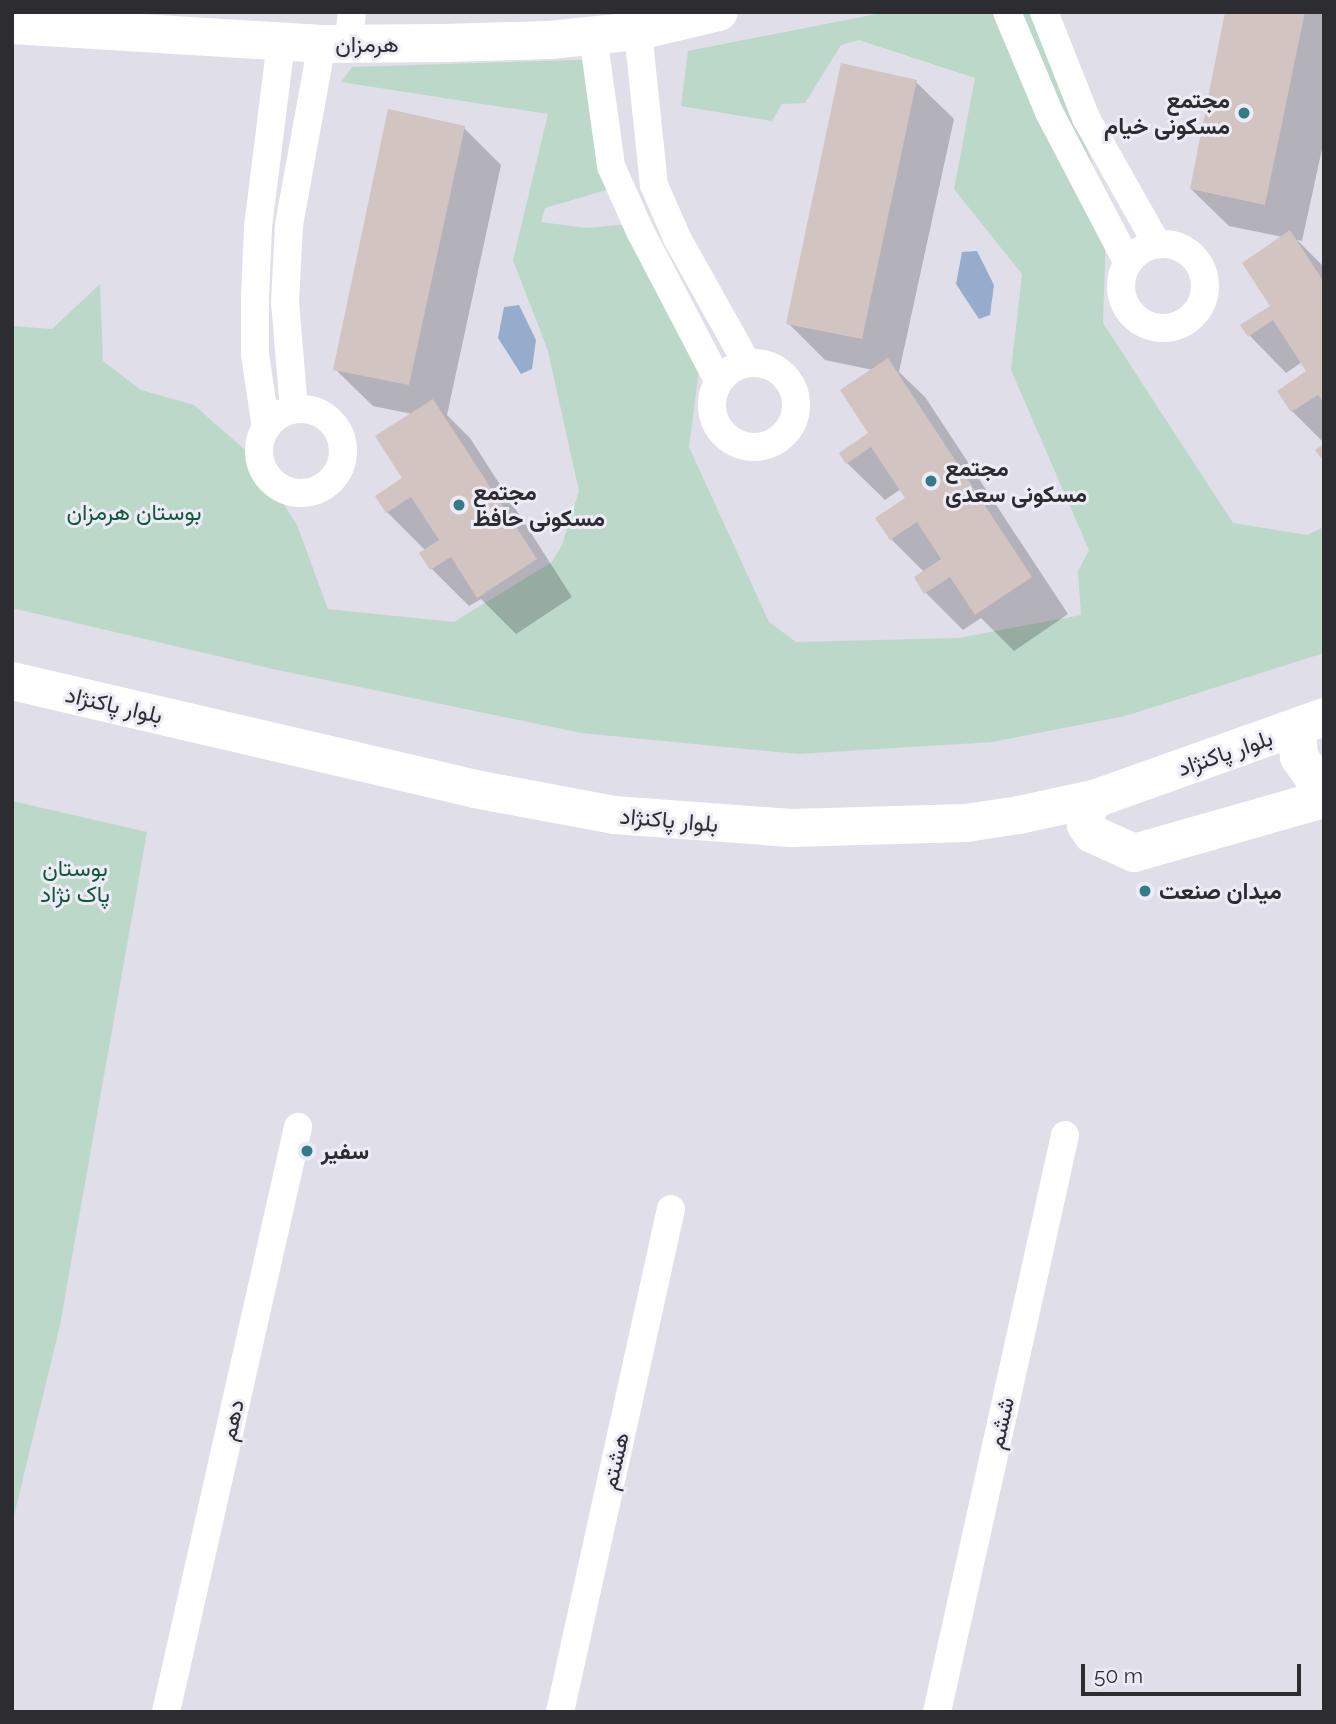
<!DOCTYPE html>
<html>
<head>
<meta charset="utf-8">
<style>
	body { margin:0 }
	#map { position:relative; width:1336px; height:1724px; overflow:hidden; background:#e0dee9; font-family:Raleway,Vazirmatn,sans-serif }
	div>[style] { position:absolute }
	.green>* { inset:0; background:#bcd8c8 }
	.water>* { inset:0; background:#96accc }
	.shadow>* { inset:0; background:#0003 }
	.building>* { inset:0; background:#d1c4c1 }
	.street>* { height:28px; margin:-14px; padding:0 14px; transform-origin:14px; border-radius:14px; background:#fff }
	.street>.ring { margin:-14px; padding:0; box-sizing:content-box; background:none; border:28px solid #fff; border-radius:50% }
	.secondary>* { height:38px; margin:-19px; padding:0 19px; transform-origin:19px; border-radius:19px; background:#fff }
	.dots>* { width:19px; height:19px; translate:-50% -50%; box-sizing:border-box; border:4px solid #edebf6; border-radius:50% }
	span { translate:-50% -50%; white-space:nowrap; text-align:center; line-height:1.15; -webkit-text-stroke:6px #edebf6; paint-order:stroke }
	.street-label { font-size:23px; color:#2d2c30 }
	.poi-label { font-size:23px; color:#2d2c30; font-weight:700 }
	.right { translate:-100% -50%; text-align:right }
	.left { translate:0 -50%; text-align:left }
	.park-label { font-size:23px; color:#13573a }
	.frame { position:absolute; inset:0; border:14px solid #2d2c30; pointer-events:none }
	.scale { position:absolute; left:1081px; top:1664px; width:220px; height:32px; box-sizing:border-box; border:4px solid #2d2c30; border-top:0; padding-left:9px; font-size:21px; line-height:24px; white-space:nowrap; color:#2d2c30; -webkit-text-stroke:5px #edebf6; paint-order:stroke }
</style>
</head>
<body>
<div id="map">
	<div class="green">
		<div style="clip-path:polygon(887px 12px,1035px 12px,1107px 202px,1103px 323px,1233px 523px,1307px 535px,1324px 527px,1324px 653px,1125px 716px,992px 742px,799px 754px,581px 733px,273px 669px,12px 608px,12px 326px,52px 329px,100px 284px,103px 361px,141px 390px,194px 405px,253px 457px,297px 525px,328px 609px,454px 622px,552px 562px,562px 545px,579px 491px,548px 351px,513px 260px,548px 114px,341px 82px,352px 67px,605px 59px,620px 186px,545px 208px,541px 222px,586px 228px,638px 223px,701px 355px,689px 447px,769px 622px,796px 642px,958px 638px,1081px 615px,1078px 571px,1089px 550px,1011px 370px,1022px 274px,954px 189px,975px 78px,859px 40px,841px 45px,805px 103px,782px 104px,772px 121px,681px 106px,688px 51px)"></div>
		<div style="clip-path:polygon(12px 801px,147px 832px,60px 1325px,12px 1524px)"></div>
	</div>
	<div class="water">
		<div style="clip-path:polygon(977px 251px,994px 285px,990px 315px,979px 319px,956px 284px,962px 252px)"></div>
		<div style="clip-path:polygon(519px 305px,536px 340px,532px 369px,521px 374px,498px 338px,504px 307px)"></div>
	</div>
	<div class="shadow">
		<div style="clip-path:polygon(1229px 12px,1324px 12px,1324px 140px,1302px 241px,1297px 240px,1324px 267px,1324px 443px,1292px 411px,1279px 391px,1309px 372px,1302px 362px,1286px 373px,1249px 335px,1272px 306px,1283px 237px,1229px 226px,1191px 189px)"></div>
		<div style="clip-path:polygon(916px 82px,954px 119px,899px 372px,925px 397px,1068px 614px,1014px 651px,981px 618px,963px 630px,926px 593px,924px 572px,891px 539px,907px 499px,901px 489px,885px 500px,847px 463px,870px 433px,873px 370px,825px 360px,788px 323px)"></div>
		<div style="clip-path:polygon(464px 128px,501px 165px,447px 415px,470px 438px,572px 597px,516px 634px,481px 599px,469px 606px,432px 569px,421px 553px,425px 550px,387px 512px,377px 496px,404px 479px,412px 414px,373px 406px,335px 369px)"></div>
	</div>
	<div class="building">
		<div style="clip-path:polygon(1225px 12px,1305px 12px,1265px 205px,1190px 189px)"></div>
		<div style="clip-path:polygon(841px 63px,917px 80px,862px 339px,786px 324px)"></div>
		<div style="clip-path:polygon(388px 109px,465px 126px,409px 385px,333px 370px)"></div>
		<div style="clip-path:polygon(1290px 230px,1324px 282px,1324px 404px,1318px 395px,1291px 412px,1277px 391px,1306px 371px,1273px 320px,1248px 337px,1240px 325px,1270px 306px,1242px 263px)"></div>
		<div style="clip-path:polygon(888px 358px,1032px 577px,975px 615px,950px 577px,924px 594px,914px 577px,941px 559px,917px 522px,890px 540px,875px 518px,905px 498px,871px 447px,846px 464px,839px 453px,868px 433px,840px 390px)"></div>
		<div style="clip-path:polygon(433px 399px,537px 559px,477px 598px,451px 557px,430px 570px,419px 553px,439px 540px,411px 497px,386px 513px,375px 496px,402px 478px,375px 436px)"></div>
		<div style="clip-path:polygon(1324px 444px,1324px 462px,1315px 450px)"></div>
	</div>
	<div class="street">
		<div style="left:1007px;top:12px;width:108px;rotate:67.2deg"></div>
		<div style="left:1049px;top:112px;width:170px;rotate:62.4deg"></div>
		<div style="left:1044px;top:12px;width:114px;rotate:68.4deg"></div>
		<div style="left:1086px;top:118px;width:145px;rotate:60.6deg"></div>
		<div style="left:638px;top:31px;width:155px;rotate:84.1deg"></div>
		<div style="left:654px;top:185px;width:58px;rotate:66.5deg"></div>
		<div style="left:677px;top:238px;width:143px;rotate:60.8deg"></div>
		<div style="left:593px;top:36px;width:131px;rotate:82.1deg"></div>
		<div style="left:611px;top:166px;width:71px;rotate:66deg"></div>
		<div style="left:640px;top:231px;width:170px;rotate:62.4deg"></div>
		<div style="left:349px;top:44px;width:32px;rotate:-85deg"></div>
		<div class="ring" style="left:1121px;top:244px;width:56px;height:56px"></div>
		<div class="ring" style="left:712px;top:363px;width:56px;height:56px"></div>
		<div style="left:294px;top:409px;width:107px;rotate:-94.8deg"></div>
		<div style="left:285px;top:302px;width:77px;rotate:-87deg"></div>
		<div style="left:289px;top:225px;width:184px;rotate:-79.7deg"></div>
		<div class="ring" style="left:259px;top:409px;width:56px;height:56px"></div>
		<div style="left:266px;top:428px;width:75px;rotate:-98.5deg"></div>
		<div style="left:255px;top:354px;width:58px;rotate:-90deg"></div>
		<div style="left:255px;top:296px;width:69px;rotate:-87.5deg"></div>
		<div style="left:258px;top:227px;width:186px;rotate:-82.9deg"></div>
		<div style="left:166px;top:1712px;width:600px;rotate:-77.28deg"></div>
		<div style="left:560px;top:1712px;width:515px;rotate:-77.56deg"></div>
		<div style="left:937px;top:1712px;width:591px;rotate:-77.49deg"></div>
	</div>
	<div class="secondary">
		<div style="left:12px;top:25px;width:311px;rotate:3.5deg"></div>
		<div style="left:322px;top:44px;width:121px;rotate:-0.5deg"></div>
		<div style="left:443px;top:43px;width:106px;rotate:-1.6deg"></div>
		<div style="left:549px;top:40px;width:89px;rotate:-5.8deg"></div>
		<div style="left:638px;top:31px;width:83px;rotate:-13.2deg"></div>
		<div style="left:12px;top:681px;width:475px;rotate:13.1deg"></div>
		<div style="left:475px;top:789px;width:141px;rotate:10.6deg"></div>
		<div style="left:614px;top:815px;width:177px;rotate:4.2deg"></div>
		<div style="left:791px;top:828px;width:175px;rotate:-1.6deg"></div>
		<div style="left:966px;top:823px;width:54px;rotate:-8.6deg"></div>
		<div style="left:1019px;top:815px;width:80px;rotate:-12.3deg"></div>
		<div style="left:1097px;top:798px;width:241px;rotate:-19.6deg"></div>
		<div style="left:1297px;top:728px;width:29px;rotate:86deg"></div>
		<div style="left:1299px;top:757px;width:28px;rotate:55deg"></div>
		<div style="left:1315px;top:780px;width:9px;rotate:18deg"></div>
		<div style="left:1097px;top:798px;width:15px;rotate:132deg"></div>
		<div style="left:1087px;top:809px;width:16px;rotate:94deg"></div>
		<div style="left:1086px;top:825px;width:11px;rotate:56deg"></div>
		<div style="left:1092px;top:834px;width:46px;rotate:24.3deg"></div>
		<div style="left:1134px;top:853px;width:198px;rotate:-15.9deg"></div>
	</div>
	<div class="dots">
		<div style="left:1244px;top:113px;background:#347a87"></div>
		<div style="left:931px;top:481px;background:#347a87"></div>
		<div style="left:459px;top:505px;background:#347a87"></div>
		<div style="left:1145px;top:891px;background:#347a87"></div>
		<div style="left:307px;top:1151px;background:#347a87"></div>
	</div>
	<div class="street-label">
		<span style="left:367px;top:44px">هرمزان</span>
		<span style="left:114px;top:705px;rotate:13deg">بلوار پاکنژاد</span>
		<span style="left:1225px;top:753px;rotate:-19deg">بلوار پاکنژاد</span>
		<span style="left:669px;top:820px;rotate:5deg">بلوار پاکنژاد</span>
		<span style="left:232px;top:1420px;rotate:-77deg">دهم</span>
		<span style="left:1001px;top:1423px;rotate:-77deg">ششم</span>
		<span style="left:615px;top:1461px;rotate:-77deg">هشتم</span>
	</div>
	<div class="poi-label">
		<span class="right" style="left:1230px;top:113px">مجتمع<br>مسکونی خیام</span>
		<span class="left" style="left:945px;top:481px">مجتمع<br>مسکونی سعدی</span>
		<span class="left" style="left:473px;top:505px">مجتمع<br>مسکونی حافظ</span>
		<span class="left" style="left:1159px;top:891px">میدان صنعت</span>
		<span class="left" style="left:321px;top:1151px">سفیر</span>
	</div>
	<div class="park-label">
		<span style="left:134px;top:512px">بوستان هرمزان</span>
		<span style="left:75px;top:881px">بوستان<br>پاک نژاد</span>
	</div>
	<div class="frame"></div>
	<div class="scale">50 m</div>
</div>
</body>
</html>
